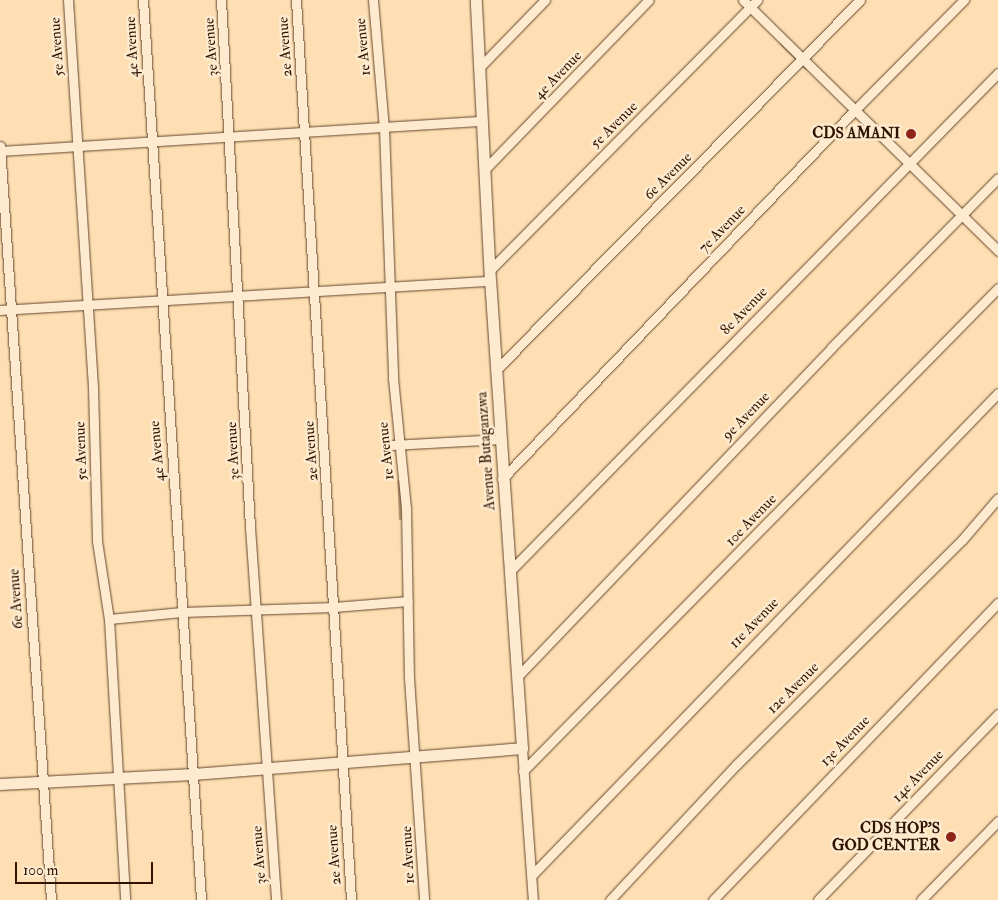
<!DOCTYPE html>
<html>
<head>
<meta charset="utf-8">
<style>
	body { margin:0 }
	#map { position:relative; width:998px; height:900px; overflow:hidden; background:#fedfb3; font-family:"IM FELL Double Pica",serif }
	div>[style] { position:absolute }
	.stream>* { height:2.5px; margin:-1.25px; padding:0 1.25px; transform-origin:1.25px; border-radius:1.25px; background:#b89a76 }
	.roads { filter:drop-shadow(0 0 1px #64462d) drop-shadow(0 0 1px #64462d) }
	.minor>* { height:9px; margin:-4.5px; padding:0 4.5px; transform-origin:4.5px; border-radius:4.5px; background:#feeace }
	.tertiary>* { height:11px; margin:-5.5px; padding:0 5.5px; transform-origin:5.5px; border-radius:5.5px; background:#feeace }
	.dots>* { width:14px; height:14px; translate:-50% -50%; box-sizing:border-box; border:2px solid #feeace; border-radius:50% }
	span { translate:-50% -50%; white-space:nowrap; text-align:center; line-height:1.15; -webkit-text-stroke:5px #feeace; paint-order:stroke }
	.street-label { font-size:15px; color:#301300 }
	.poi-label { font-size:15px; color:#301300; font-weight:700 }
	.right { translate:-100% -50%; text-align:right }
	.scale { position:absolute; left:15px; top:862px; width:138px; height:22px; box-sizing:border-box; border:2px solid #301300; border-top:0; padding-left:6px; font-size:15px; line-height:18px; white-space:nowrap; color:#301300; -webkit-text-stroke:4px #feeace; paint-order:stroke }
</style>
</head>
<body>
<div id="map">
	<div class="stream">
		<div style="left:781px;top:43px;width:35px;rotate:45deg"></div>
		<div style="left:399px;top:481px;width:37px;rotate:88deg"></div>
	</div>
	<div class="roads">
		<div class="minor">
			<div style="left:68px;top:0;width:388px;rotate:86.3deg"></div>
			<div style="left:93px;top:387px;width:154px;rotate:88.5deg"></div>
			<div style="left:97px;top:541px;width:79px;rotate:81.3deg"></div>
			<div style="left:109px;top:619px;width:281px;rotate:86.7deg"></div>
			<div style="left:143px;top:0;width:902px;rotate:86.31deg"></div>
			<div style="left:221px;top:0;width:528px;rotate:86.85deg"></div>
			<div style="left:250px;top:527px;width:374px;rotate:86deg"></div>
			<div style="left:296px;top:0;width:902px;rotate:86.5deg"></div>
			<div style="left:373px;top:0;width:128px;rotate:85.1deg"></div>
			<div style="left:384px;top:128px;width:250px;rotate:87.9deg"></div>
			<div style="left:393px;top:378px;width:131px;rotate:84.3deg"></div>
			<div style="left:406px;top:508px;width:170px;rotate:89deg"></div>
			<div style="left:409px;top:678px;width:223px;rotate:86.1deg"></div>
			<div style="left:743px;top:0;width:358px;rotate:44.5deg"></div>
			<div style="left:479px;top:68px;width:95px;rotate:-45.9deg"></div>
			<div style="left:0;top:146px;width:756px;rotate:86.13deg"></div>
			<div style="left:0;top:151px;width:483px;rotate:-3.6deg"></div>
			<div style="left:485px;top:169px;width:235px;rotate:-45.9deg"></div>
			<div style="left:490px;top:270px;width:380px;rotate:-45.3deg"></div>
			<div style="left:0;top:310px;width:491px;rotate:-3.4deg"></div>
			<div style="left:496px;top:370px;width:519px;rotate:-45.47deg"></div>
			<div style="left:392px;top:445px;width:109px;rotate:-3.2deg"></div>
			<div style="left:502px;top:479px;width:505px;rotate:-46.28deg"></div>
			<div style="left:851px;top:114px;width:161px;rotate:-45.3deg"></div>
			<div style="left:511px;top:570px;width:696px;rotate:-45.58deg"></div>
			<div style="left:109px;top:619px;width:73px;rotate:-5.5deg"></div>
			<div style="left:182px;top:612px;width:152px;rotate:-1.9deg"></div>
			<div style="left:334px;top:607px;width:74px;rotate:-4.6deg"></div>
			<div style="left:518px;top:676px;width:453px;rotate:-46.3deg"></div>
			<div style="left:831px;top:348px;width:238px;rotate:-45.5deg"></div>
			<div style="left:522px;top:748px;width:152px;rotate:85.9deg"></div>
			<div style="left:523px;top:771px;width:677px;rotate:-45.48deg"></div>
			<div style="left:532px;top:875px;width:670px;rotate:-45.97deg"></div>
			<div style="left:610px;top:900px;width:185px;rotate:-47deg"></div>
			<div style="left:736px;top:765px;width:319px;rotate:-44.9deg"></div>
			<div style="left:962px;top:540px;width:55px;rotate:-49.4deg"></div>
			<div style="left:713px;top:900px;width:412px;rotate:-46.2deg"></div>
			<div style="left:818px;top:900px;width:259px;rotate:-45.9deg"></div>
			<div style="left:921px;top:900px;width:110px;rotate:-45.7deg"></div>
		</div>
		<div class="tertiary">
			<div style="left:0;top:784px;width:193px;rotate:-3deg"></div>
			<div style="left:193px;top:774px;width:330px;rotate:-4.5deg"></div>
			<div style="left:522px;top:748px;width:468px;rotate:-93.9deg"></div>
			<div style="left:490px;top:281px;width:281px;rotate:-92.9deg"></div>
		</div>
	</div>
	<div class="dots">
		<div style="left:911px;top:134px;background:#8f2418"></div>
		<div style="left:951px;top:837px;background:#8f2418"></div>
	</div>
	<div class="street-label">
		<span style="left:57px;top:47px;rotate:-94deg">5e Avenue</span>
		<span style="left:132px;top:47px;rotate:-93deg">4e Avenue</span>
		<span style="left:211px;top:47px;rotate:-94deg">3e Avenue</span>
		<span style="left:285px;top:47px;rotate:-94deg">2e Avenue</span>
		<span style="left:363px;top:47px;rotate:-95deg">1e Avenue</span>
		<span style="left:558px;top:75px;rotate:-46deg">4e Avenue</span>
		<span style="left:614px;top:125px;rotate:-45deg">5e Avenue</span>
		<span style="left:668px;top:176px;rotate:-45deg">6e Avenue</span>
		<span style="left:722px;top:229px;rotate:-46deg">7e Avenue</span>
		<span style="left:744px;top:311px;rotate:-46deg">8e Avenue</span>
		<span style="left:746px;top:416px;rotate:-46deg">9e Avenue</span>
		<span style="left:81px;top:451px;rotate:-92deg">5e Avenue</span>
		<span style="left:157px;top:451px;rotate:-95deg">4e Avenue</span>
		<span style="left:233px;top:451px;rotate:-93deg">3e Avenue</span>
		<span style="left:311px;top:451px;rotate:-94deg">2e Avenue</span>
		<span style="left:386px;top:451px;rotate:-96deg">1e Avenue</span>
		<span style="left:486px;top:451px;rotate:-94deg">Avenue Butaganzwa</span>
		<span style="left:751px;top:520px;rotate:-46deg">10e Avenue</span>
		<span style="left:16px;top:599px;rotate:-94deg">6e Avenue</span>
		<span style="left:754px;top:623px;rotate:-46deg">11e Avenue</span>
		<span style="left:793px;top:688px;rotate:-45deg">12e Avenue</span>
		<span style="left:845px;top:741px;rotate:-46deg">13e Avenue</span>
		<span style="left:918px;top:776px;rotate:-46deg">14e Avenue</span>
		<span style="left:259px;top:855px;rotate:-94deg">3e Avenue</span>
		<span style="left:334px;top:855px;rotate:-94deg">2e Avenue</span>
		<span style="left:408px;top:855px;rotate:-93deg">1e Avenue</span>
	</div>
	<div class="poi-label">
		<span class="right" style="left:900px;top:134px">CDS AMANI</span>
		<span class="right" style="left:940px;top:837px">CDS HOP'S<br>GOD CENTER</span>
	</div>
	<div class="scale">100 m</div>
</div>
</body>
</html>
